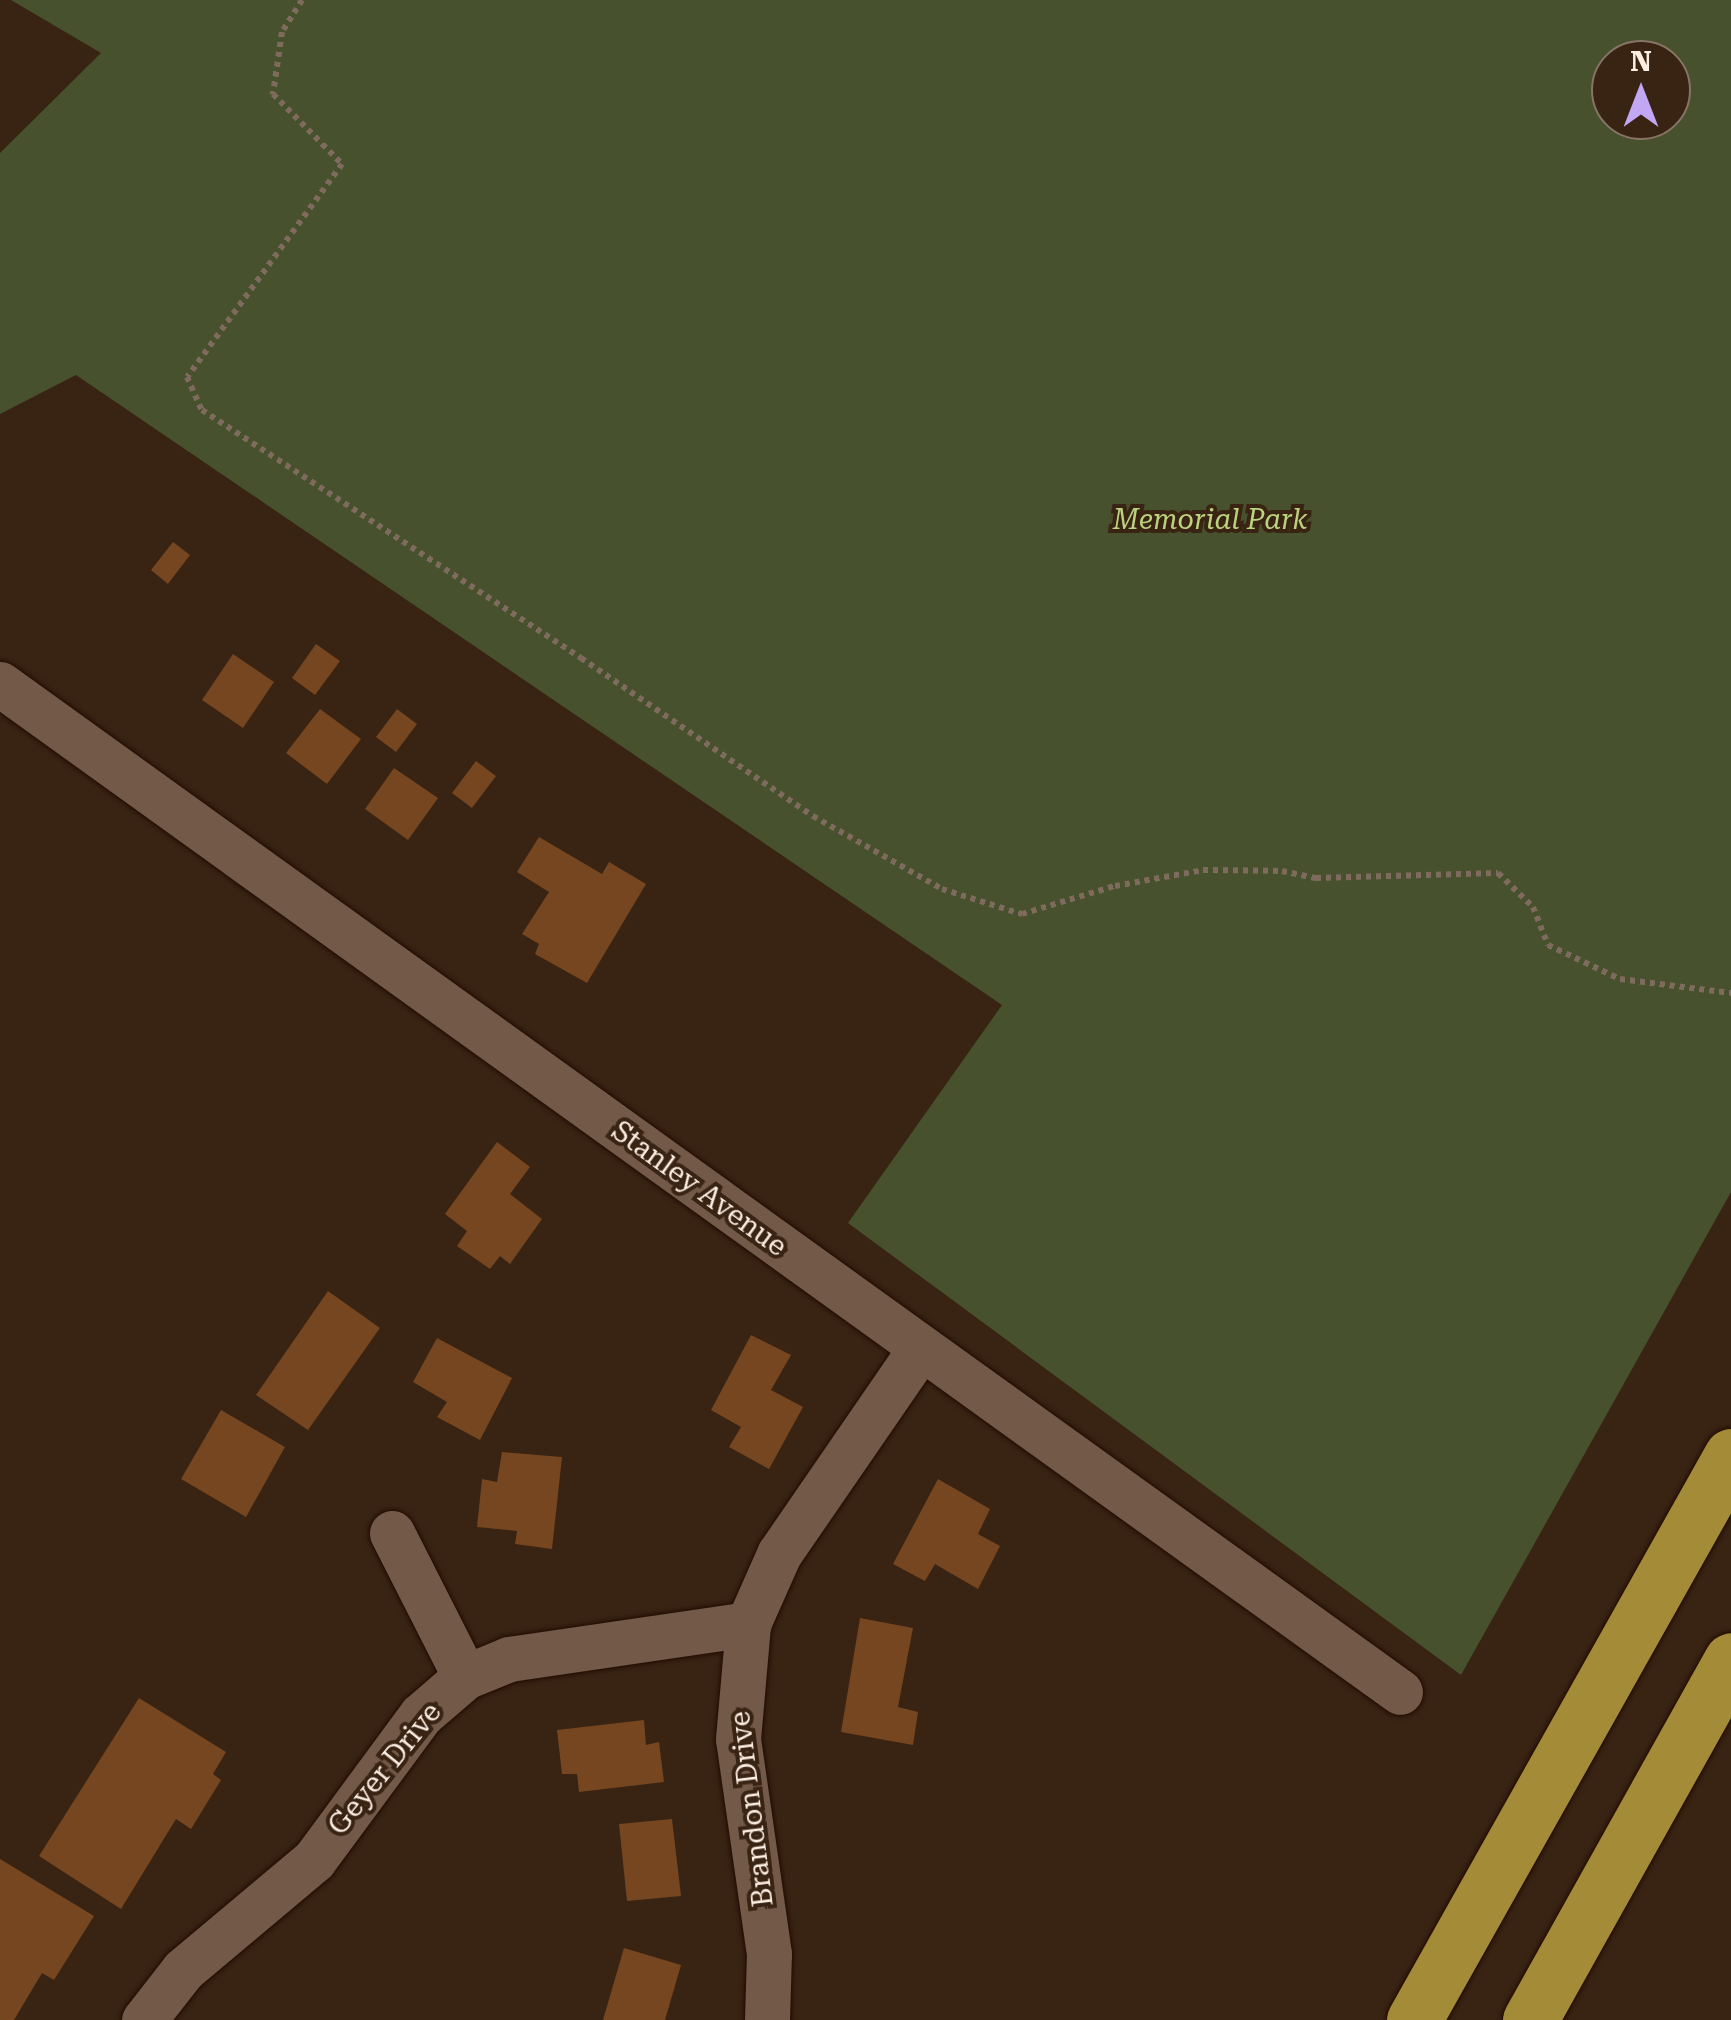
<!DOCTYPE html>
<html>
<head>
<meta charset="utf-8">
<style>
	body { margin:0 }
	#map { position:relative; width:1731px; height:2020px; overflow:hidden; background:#392313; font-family:"Roboto Serif",serif }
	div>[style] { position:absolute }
	.green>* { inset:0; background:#47512d }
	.building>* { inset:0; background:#754620 }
	.path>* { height:6px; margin-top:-3px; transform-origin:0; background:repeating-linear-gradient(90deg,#7e6b5d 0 5px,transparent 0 10px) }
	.roads { filter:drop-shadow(0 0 2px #200c00) drop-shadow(0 0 2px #200c00) }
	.minor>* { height:45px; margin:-22.5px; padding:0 22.5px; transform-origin:22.5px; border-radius:22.5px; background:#735947 }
	.highway>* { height:55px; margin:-27.5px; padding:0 27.5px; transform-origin:27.5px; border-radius:27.5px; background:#a48b38 }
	span { translate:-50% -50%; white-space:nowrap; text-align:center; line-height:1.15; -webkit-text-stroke:8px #392313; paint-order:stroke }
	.park-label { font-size:28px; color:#bbd37f; font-style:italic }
	.street-label { font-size:28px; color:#fdeee3 }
	.north { position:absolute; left:1591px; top:40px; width:100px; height:100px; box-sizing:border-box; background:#392313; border:2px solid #877466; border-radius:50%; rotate:0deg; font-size:28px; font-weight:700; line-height:40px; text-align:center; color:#fdeee3 }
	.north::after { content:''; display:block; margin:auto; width:35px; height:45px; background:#c2a8f2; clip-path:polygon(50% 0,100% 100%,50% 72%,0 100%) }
</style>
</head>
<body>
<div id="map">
	<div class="green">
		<div style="clip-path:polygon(evenodd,11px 0,1731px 0,1731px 1192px,1461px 1675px,848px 1223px,1002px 1005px,76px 375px,0 414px,0 153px,101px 53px,11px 0,1671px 60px,1671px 120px,1611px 120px,1611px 60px,1671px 60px)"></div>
	</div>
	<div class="building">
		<div style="clip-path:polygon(173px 542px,190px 555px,168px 584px,151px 570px)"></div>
		<div style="clip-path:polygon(316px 644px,340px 661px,315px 695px,292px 678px)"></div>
		<div style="clip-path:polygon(233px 654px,274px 682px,243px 728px,202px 700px)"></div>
		<div style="clip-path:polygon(320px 709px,361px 739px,327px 784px,286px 753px)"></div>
		<div style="clip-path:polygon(397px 709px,417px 724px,396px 752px,376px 737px)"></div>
		<div style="clip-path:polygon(476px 761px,496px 776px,472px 808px,452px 793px)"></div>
		<div style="clip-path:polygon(394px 768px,438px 798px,408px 840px,365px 809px)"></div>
		<div style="clip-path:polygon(539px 837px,602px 874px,609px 862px,646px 884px,587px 983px,535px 954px,539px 944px,522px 934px,549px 892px,517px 872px)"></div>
		<div style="clip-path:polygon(497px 1142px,530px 1167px,510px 1194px,542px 1219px,510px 1264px,500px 1256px,490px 1269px,457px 1246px,467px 1231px,445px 1214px)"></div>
		<div style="clip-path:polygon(328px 1291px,380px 1328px,308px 1430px,256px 1395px)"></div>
		<div style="clip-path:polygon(751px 1335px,791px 1355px,771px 1390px,803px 1407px,769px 1469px,729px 1447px,741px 1427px,711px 1410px)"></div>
		<div style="clip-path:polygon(437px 1338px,512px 1378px,480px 1440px,437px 1417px,447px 1402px,413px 1382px)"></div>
		<div style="clip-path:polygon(221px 1410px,285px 1447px,246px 1517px,181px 1479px)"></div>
		<div style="clip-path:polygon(502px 1452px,562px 1457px,552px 1549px,515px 1544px,517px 1531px,477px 1527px,482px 1479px,497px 1482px)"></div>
		<div style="clip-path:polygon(938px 1479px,990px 1509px,978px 1534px,1000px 1546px,978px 1589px,935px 1564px,925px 1581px,893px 1564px)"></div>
		<div style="clip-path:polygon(860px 1618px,913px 1628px,898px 1707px,918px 1712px,913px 1745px,841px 1732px)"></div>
		<div style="clip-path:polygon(139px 1698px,226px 1752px,213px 1774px,221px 1780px,191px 1829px,176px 1819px,121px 1909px,39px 1856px)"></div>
		<div style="clip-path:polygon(644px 1720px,646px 1745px,659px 1742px,664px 1782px,579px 1792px,577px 1774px,562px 1774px,557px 1730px)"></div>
		<div style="clip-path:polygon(672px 1819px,681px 1896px,627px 1901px,619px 1824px)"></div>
		<div style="clip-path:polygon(0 1859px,94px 1916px,54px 1980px,42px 1973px,14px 2020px,0 2020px)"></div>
		<div style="clip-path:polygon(624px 1948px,681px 1965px,665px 2020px,603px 2020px)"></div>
	</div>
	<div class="path">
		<div style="left:302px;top:0;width:38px;rotate:122deg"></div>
		<div style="left:282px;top:32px;width:63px;rotate:98.3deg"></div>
		<div style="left:273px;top:94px;width:98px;rotate:45.4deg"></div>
		<div style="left:342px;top:164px;width:263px;rotate:126deg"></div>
		<div style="left:187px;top:377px;width:36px;rotate:66deg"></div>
		<div style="left:202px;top:410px;width:453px;rotate:33.2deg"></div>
		<div style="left:581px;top:658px;width:281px;rotate:34.3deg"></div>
		<div style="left:813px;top:816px;width:148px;rotate:29.5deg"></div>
		<div style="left:942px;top:889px;width:84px;rotate:17.4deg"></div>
		<div style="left:1022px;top:914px;width:97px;rotate:-16.8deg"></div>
		<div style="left:1115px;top:886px;width:89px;rotate:-10.3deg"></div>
		<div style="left:1203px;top:870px;width:79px;rotate:0.7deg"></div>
		<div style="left:1282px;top:871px;width:35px;rotate:12deg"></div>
		<div style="left:1316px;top:878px;width:182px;rotate:-1.6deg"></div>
		<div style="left:1498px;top:873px;width:49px;rotate:44.2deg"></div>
		<div style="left:1533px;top:907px;width:41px;rotate:68.5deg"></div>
		<div style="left:1548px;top:945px;width:80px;rotate:25.3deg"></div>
		<div style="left:1620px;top:979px;width:112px;rotate:7.2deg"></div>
	</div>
	<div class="roads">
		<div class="minor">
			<div style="left:0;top:684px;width:1725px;rotate:35.75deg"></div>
			<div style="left:392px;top:1533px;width:161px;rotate:63.1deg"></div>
			<div style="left:144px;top:2020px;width:63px;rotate:-52deg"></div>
			<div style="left:183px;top:1970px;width:171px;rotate:-40deg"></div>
			<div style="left:314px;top:1860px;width:180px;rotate:-53.6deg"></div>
			<div style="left:421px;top:1715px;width:58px;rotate:-40.8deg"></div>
			<div style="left:465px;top:1677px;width:48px;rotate:-22.2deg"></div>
			<div style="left:509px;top:1659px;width:242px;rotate:-8.3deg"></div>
			<div style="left:767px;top:2020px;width:66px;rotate:-88.3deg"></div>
			<div style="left:769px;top:1954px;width:217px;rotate:-98.2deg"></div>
			<div style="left:738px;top:1739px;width:115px;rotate:-85deg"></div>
			<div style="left:748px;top:1624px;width:77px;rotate:-66.1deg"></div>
			<div style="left:779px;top:1554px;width:249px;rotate:-55.5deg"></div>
		</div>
		<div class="highway">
			<div style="left:1414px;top:2020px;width:647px;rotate:-60.66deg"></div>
			<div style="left:1530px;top:2020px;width:412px;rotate:-60.8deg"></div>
		</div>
	</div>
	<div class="park-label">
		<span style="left:1210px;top:520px">Memorial Park</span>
	</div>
	<div class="street-label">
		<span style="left:699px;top:1189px;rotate:36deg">Stanley Avenue</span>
		<span style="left:385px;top:1769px;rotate:-51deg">Geyer Drive</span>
		<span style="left:752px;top:1809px;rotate:-97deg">Brandon Drive</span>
	</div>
	<div class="north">N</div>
</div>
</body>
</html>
